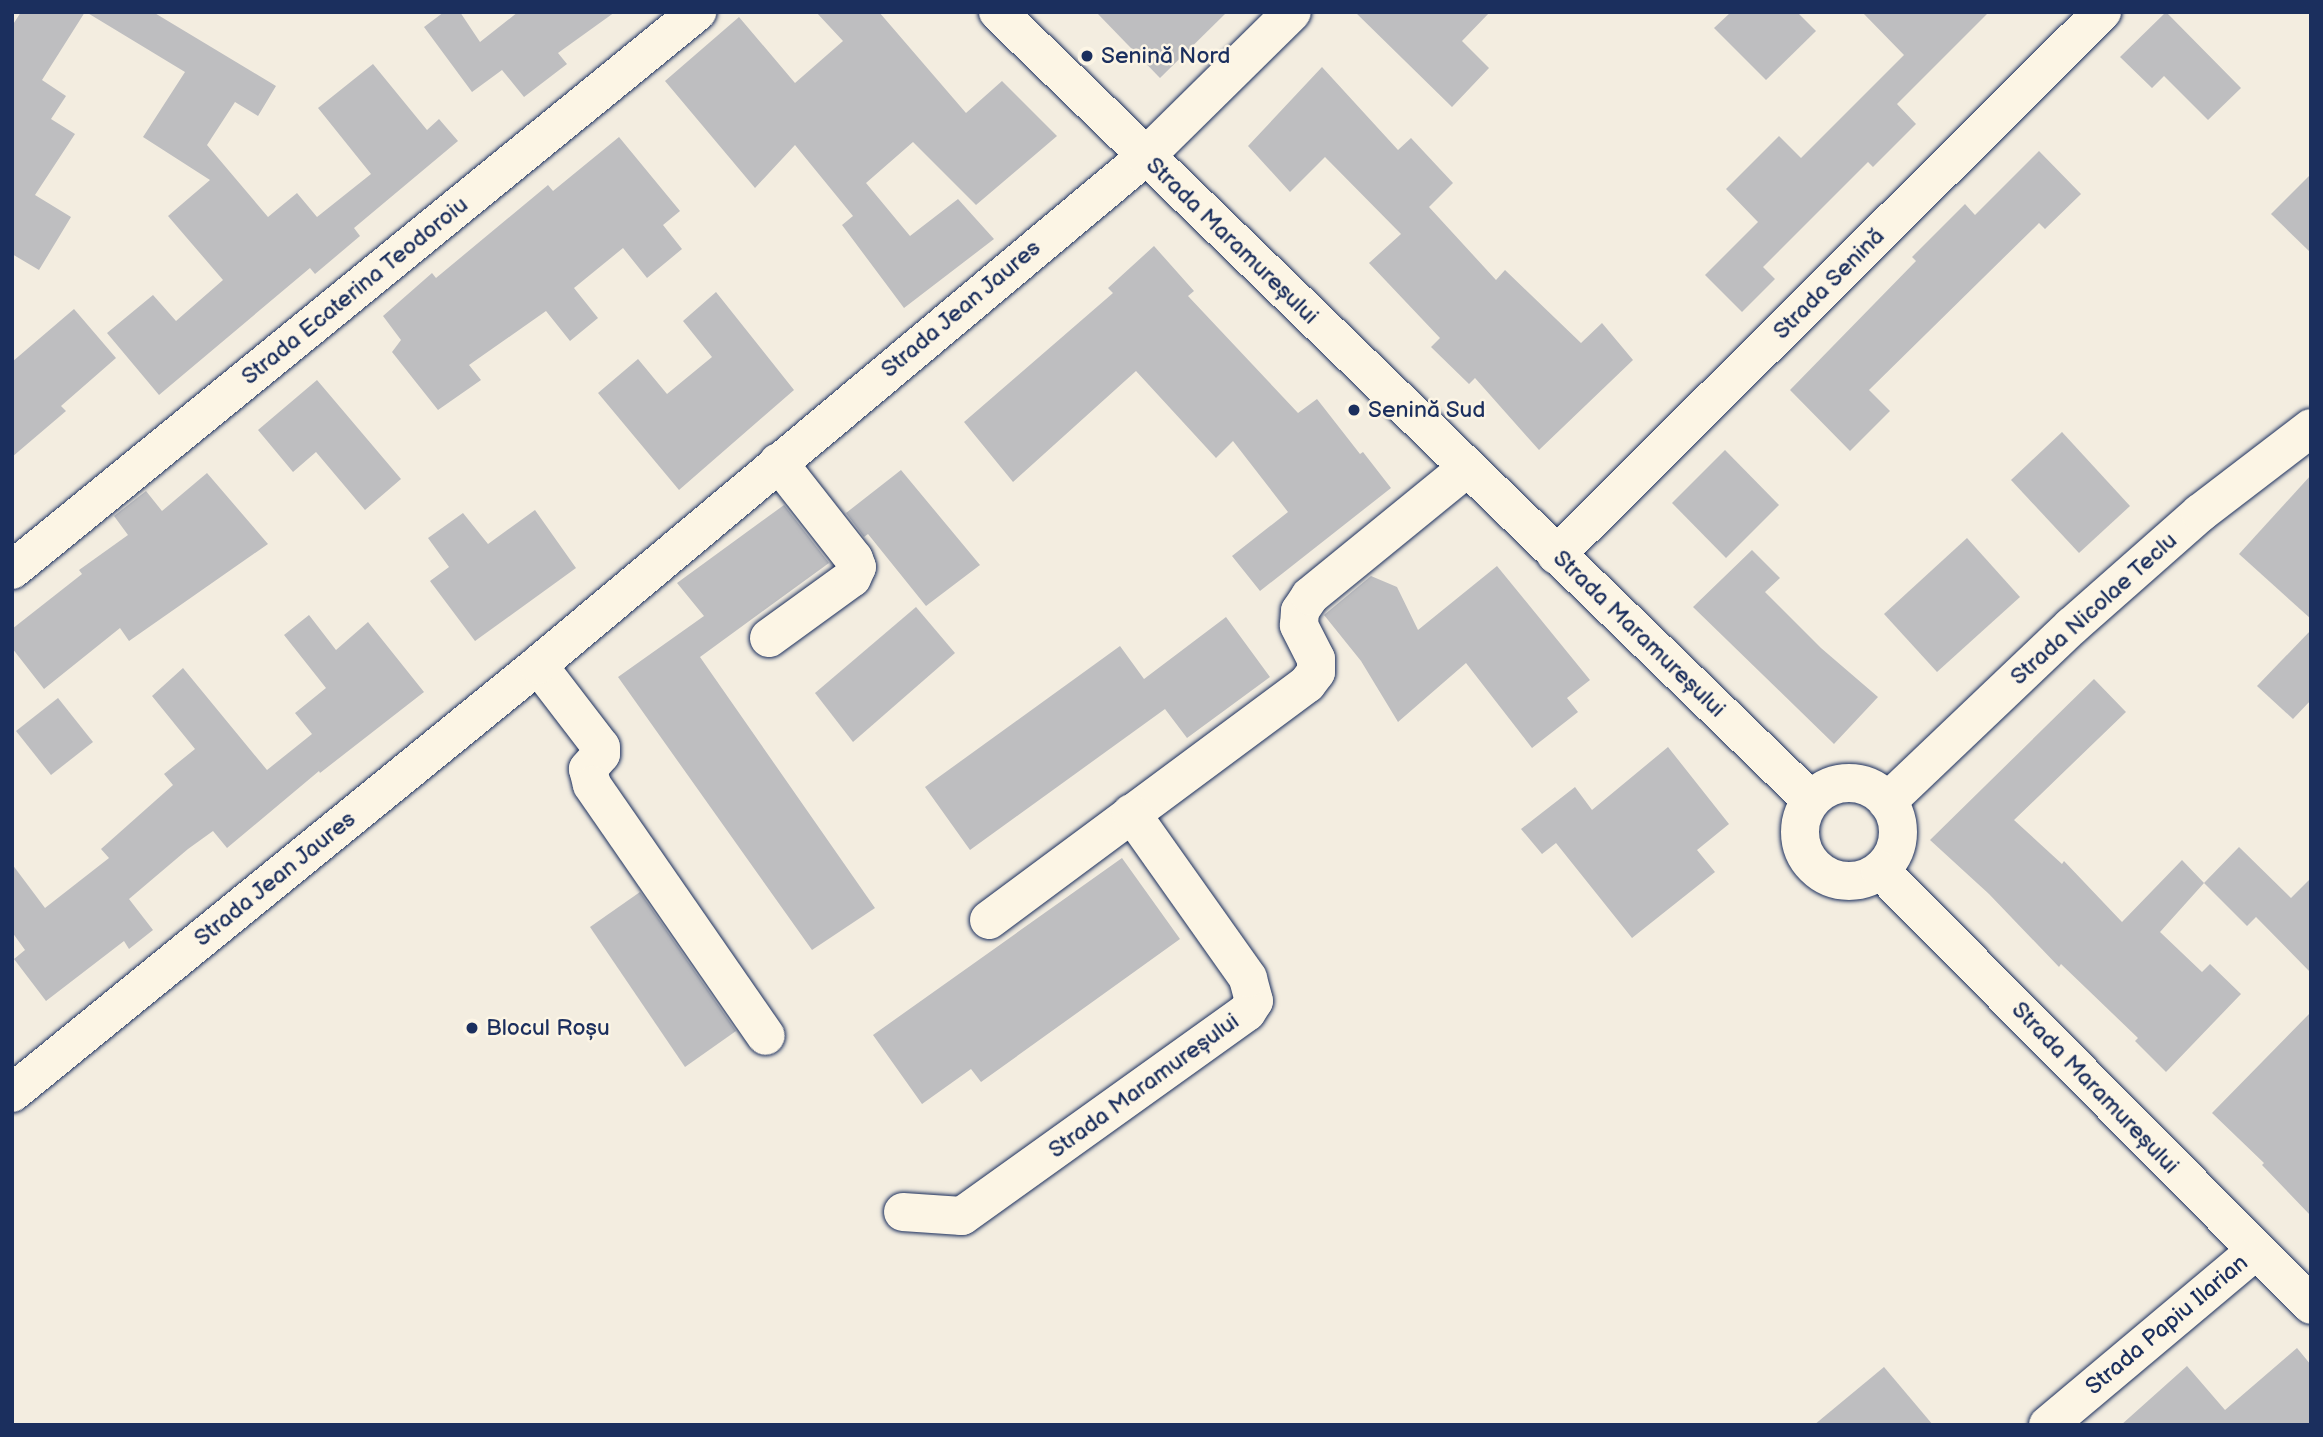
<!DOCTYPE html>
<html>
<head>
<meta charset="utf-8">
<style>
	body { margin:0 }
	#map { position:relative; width:2323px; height:1437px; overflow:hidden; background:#f3ede0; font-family:"Balsamiq Sans",sans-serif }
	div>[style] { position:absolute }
	.building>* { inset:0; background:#bebec0 }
	.roads { filter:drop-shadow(0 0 2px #1b2f5e) drop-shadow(0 0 2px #1b2f5e) }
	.street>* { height:38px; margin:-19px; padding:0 19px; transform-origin:19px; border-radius:19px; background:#fcf5e5 }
	.secondary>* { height:38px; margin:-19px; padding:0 19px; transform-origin:19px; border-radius:19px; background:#fcf5e5 }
	.secondary>.ring { margin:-19px; padding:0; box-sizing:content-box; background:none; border:38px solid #fcf5e5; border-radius:50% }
	.dots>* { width:19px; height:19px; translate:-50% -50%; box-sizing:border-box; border:4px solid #fcf5e5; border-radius:50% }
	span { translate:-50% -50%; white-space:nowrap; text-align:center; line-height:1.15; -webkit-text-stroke:5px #fcf5e5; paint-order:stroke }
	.poi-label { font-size:23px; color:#1b2f5e }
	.left { translate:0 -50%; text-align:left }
	.street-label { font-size:23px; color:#1b2f5e }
	.frame { position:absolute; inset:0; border:14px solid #1b2f5e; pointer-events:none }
</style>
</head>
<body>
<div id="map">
	<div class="building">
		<div style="clip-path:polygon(21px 12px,85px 12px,42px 80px,66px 96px,51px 119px,75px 134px,35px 195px,71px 217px,39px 270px,12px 254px,12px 26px)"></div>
		<div style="clip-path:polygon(86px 12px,153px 12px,276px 86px,258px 116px,235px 102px,207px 145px,268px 217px,297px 193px,317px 217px,371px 174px,318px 108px,373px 64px,427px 130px,439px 119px,458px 141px,354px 228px,360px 236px,315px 274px,310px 268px,159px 395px,107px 333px,153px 295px,176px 321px,223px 280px,168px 216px,210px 180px,143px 137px,185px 72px)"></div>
		<div style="clip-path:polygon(444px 12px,460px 12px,480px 42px,518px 12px,615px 12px,558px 53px,567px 64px,524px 97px,502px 70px,472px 92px,424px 27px)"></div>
		<div style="clip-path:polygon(816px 12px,879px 12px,966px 113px,1002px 81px,1057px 136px,976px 205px,913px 142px,866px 183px,910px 236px,958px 199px,994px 239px,904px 308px,842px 225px,853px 216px,795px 145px,755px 188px,665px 81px,739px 17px,795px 83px,843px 41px)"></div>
		<div style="clip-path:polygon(1096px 12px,1227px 12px,1160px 78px)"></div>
		<div style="clip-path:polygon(1355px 12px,1490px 12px,1462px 41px,1489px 68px,1452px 107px)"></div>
		<div style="clip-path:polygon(1731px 12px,1797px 12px,1816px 31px,1766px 80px,1714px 28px)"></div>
		<div style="clip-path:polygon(1862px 12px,1989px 12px,1897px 104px,1916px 124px,1873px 167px,1868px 162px,1763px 267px,1775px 279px,1742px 312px,1705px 275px,1758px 222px,1726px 189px,1779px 136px,1801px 158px,1904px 55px)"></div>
		<div style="clip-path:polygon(2166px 12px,2241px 88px,2208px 120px,2164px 76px,2152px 88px,2120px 57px)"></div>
		<div style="clip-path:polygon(1322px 67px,1398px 150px,1411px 138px,1453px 183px,1429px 207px,1496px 280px,1505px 270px,1581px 343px,1602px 323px,1633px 360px,1539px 450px,1475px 378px,1469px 384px,1431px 347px,1440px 338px,1369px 263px,1401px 234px,1325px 157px,1290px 192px,1248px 146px)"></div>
		<div style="clip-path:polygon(619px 137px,680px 211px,663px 225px,682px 249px,647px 278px,623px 248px,574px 288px,598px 318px,570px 341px,546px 311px,469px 365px,481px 380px,438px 410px,392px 352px,401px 340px,383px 316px,432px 273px,436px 278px,548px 185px,553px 191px)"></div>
		<div style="clip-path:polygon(2039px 151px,2081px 194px,2045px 229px,2039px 223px,1869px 390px,1890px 411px,1850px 451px,1790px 390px,1916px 261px,1912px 257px,1965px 204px,1975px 215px)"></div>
		<div style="clip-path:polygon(2311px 174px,2311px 253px,2271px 214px)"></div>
		<div style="clip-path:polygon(1154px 246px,1194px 291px,1188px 296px,1298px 413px,1317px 399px,1360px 454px,1363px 452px,1391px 488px,1260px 591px,1232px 556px,1288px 512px,1233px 441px,1216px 458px,1136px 371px,1013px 482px,964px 422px,1113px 293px,1108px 288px)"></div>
		<div style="clip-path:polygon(716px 292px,794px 390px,679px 490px,598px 393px,638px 359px,667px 394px,712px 357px,683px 321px)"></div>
		<div style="clip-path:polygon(74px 309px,116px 358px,61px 406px,66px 411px,12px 457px,12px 362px)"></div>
		<div style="clip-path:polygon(317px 380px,401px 479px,365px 510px,316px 452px,293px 472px,258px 430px)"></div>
		<div style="clip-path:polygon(2062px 432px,2130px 506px,2079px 553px,2011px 480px)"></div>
		<div style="clip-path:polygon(1725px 450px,1779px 505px,1726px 558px,1672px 503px)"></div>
		<div style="clip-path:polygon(901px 470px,980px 565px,926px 606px,868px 534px,864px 537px,846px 513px)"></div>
		<div style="clip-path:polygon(207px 473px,268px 544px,129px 641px,120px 628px,44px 689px,12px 648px,12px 629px,82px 574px,79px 570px,128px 535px,114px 516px,146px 491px,162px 511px)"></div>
		<div style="clip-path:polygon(2311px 475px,2311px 619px,2239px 554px)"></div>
		<div style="clip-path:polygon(784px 505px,829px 563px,700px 657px,875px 908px,812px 950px,618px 677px,704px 616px,677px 583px)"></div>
		<div style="clip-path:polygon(535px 510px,576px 568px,475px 641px,430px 581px,449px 567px,428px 538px,463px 513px,488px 544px)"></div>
		<div style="clip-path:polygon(1967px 538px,2020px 597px,1937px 672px,1884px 614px)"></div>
		<div style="clip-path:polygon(1752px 550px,1780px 578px,1765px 592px,1821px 648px,1878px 697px,1834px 744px,1693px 607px)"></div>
		<div style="clip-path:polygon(1497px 566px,1590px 680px,1567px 698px,1578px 712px,1532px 748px,1466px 663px,1398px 722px,1361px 661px,1324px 615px,1371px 576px,1397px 587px,1418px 630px)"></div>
		<div style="clip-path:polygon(916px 607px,955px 653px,853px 742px,815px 693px)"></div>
		<div style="clip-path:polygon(309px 615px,336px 650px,368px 622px,424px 692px,320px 773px,319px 771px,227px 848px,213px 831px,188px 849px,129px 899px,153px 930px,129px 949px,124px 941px,46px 1001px,14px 959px,25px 950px,12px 932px,12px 864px,45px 908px,109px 858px,101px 849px,173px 785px,164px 774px,195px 749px,152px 696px,183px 668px,267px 770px,312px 734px,295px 713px,326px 688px,284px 635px)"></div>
		<div style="clip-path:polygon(1226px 617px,1270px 677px,1187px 738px,1165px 709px,970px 850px,925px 787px,1120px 646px,1144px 679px)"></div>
		<div style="clip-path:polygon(2311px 630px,2311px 700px,2293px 719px,2257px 686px)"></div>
		<div style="clip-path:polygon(2094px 679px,2126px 712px,2014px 820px,2062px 864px,2064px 861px,2122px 922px,2182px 860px,2204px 883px,2160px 932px,2202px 972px,2210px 964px,2241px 994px,2166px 1072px,2135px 1041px,2138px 1038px,2061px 964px,2059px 967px,1989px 894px,1930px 840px)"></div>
		<div style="clip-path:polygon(58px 698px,93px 742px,51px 775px,16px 731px)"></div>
		<div style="clip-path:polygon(1668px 747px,1729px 824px,1697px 850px,1715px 872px,1632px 938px,1556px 843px,1542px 854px,1521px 829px,1575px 787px,1592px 810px)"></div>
		<div style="clip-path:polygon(2239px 847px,2291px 898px,2311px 878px,2311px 973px,2256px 917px,2247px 926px,2204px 883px)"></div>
		<div style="clip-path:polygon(1122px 858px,1180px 939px,981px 1082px,971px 1069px,922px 1104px,873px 1035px)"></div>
		<div style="clip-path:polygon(640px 892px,736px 1031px,685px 1067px,590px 927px)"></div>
		<div style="clip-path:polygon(2311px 1012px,2311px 1216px,2262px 1165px,2264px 1163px,2212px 1113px)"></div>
		<div style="clip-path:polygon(2297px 1348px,2311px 1365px,2311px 1425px,2121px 1425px,2187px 1366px,2225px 1410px)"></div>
		<div style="clip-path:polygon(1884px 1367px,1933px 1425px,1814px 1425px)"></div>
	</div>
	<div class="roads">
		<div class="street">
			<div style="left:1556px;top:555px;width:770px;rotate:-44.84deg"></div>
			<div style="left:12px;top:570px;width:884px;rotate:-39.17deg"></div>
			<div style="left:769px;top:638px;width:102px;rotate:-35.9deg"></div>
			<div style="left:852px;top:578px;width:12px;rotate:-66deg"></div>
			<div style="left:857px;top:567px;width:9px;rotate:-111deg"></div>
			<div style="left:854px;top:559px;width:123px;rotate:-128.1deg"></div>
			<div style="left:538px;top:665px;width:103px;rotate:52.5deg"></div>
			<div style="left:601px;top:747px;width:7px;rotate:90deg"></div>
			<div style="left:601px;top:754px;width:20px;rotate:131deg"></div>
			<div style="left:588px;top:769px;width:16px;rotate:76deg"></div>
			<div style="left:592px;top:785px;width:305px;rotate:55.3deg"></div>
			<div style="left:1887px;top:802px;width:255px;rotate:-43.6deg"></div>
			<div style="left:2072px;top:626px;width:171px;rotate:-41.4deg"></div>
			<div style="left:2200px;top:513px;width:140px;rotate:-37.4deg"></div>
			<div style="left:989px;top:920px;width:396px;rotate:-36.6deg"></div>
			<div style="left:1307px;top:684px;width:15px;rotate:-53deg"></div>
			<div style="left:1316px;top:672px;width:13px;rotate:-90deg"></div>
			<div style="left:1316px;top:659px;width:38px;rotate:-117deg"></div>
			<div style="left:1299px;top:625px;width:14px;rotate:-86deg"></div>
			<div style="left:1300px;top:611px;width:18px;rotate:-56deg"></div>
			<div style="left:1310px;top:596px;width:203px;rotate:-39.2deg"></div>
			<div style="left:12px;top:1093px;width:678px;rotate:-39.13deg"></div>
			<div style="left:538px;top:665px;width:792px;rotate:-39.93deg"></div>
			<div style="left:1145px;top:157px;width:206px;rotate:-44.6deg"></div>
			<div style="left:903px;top:1212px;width:59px;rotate:3.9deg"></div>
			<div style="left:962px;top:1216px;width:350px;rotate:-35.6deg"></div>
			<div style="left:1247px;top:1012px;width:13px;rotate:-58deg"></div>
			<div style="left:1254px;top:1001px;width:24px;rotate:-105deg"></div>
			<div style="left:1248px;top:978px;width:202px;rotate:-125.3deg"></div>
			<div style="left:2048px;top:1425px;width:270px;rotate:-40deg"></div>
		</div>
		<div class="secondary">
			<div style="left:998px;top:12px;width:1132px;rotate:44.11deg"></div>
			<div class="ring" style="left:1800px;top:783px;width:60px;height:60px"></div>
			<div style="left:1880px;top:870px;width:612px;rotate:45.26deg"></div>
		</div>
	</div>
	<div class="dots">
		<div style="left:1087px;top:56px;background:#1b2f5e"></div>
		<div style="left:1354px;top:410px;background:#1b2f5e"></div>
		<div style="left:472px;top:1028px;background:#1b2f5e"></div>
	</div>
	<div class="poi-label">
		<span class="left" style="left:1101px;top:56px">Senină Nord</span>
		<span class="left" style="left:1368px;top:410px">Senină Sud</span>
		<span class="left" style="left:486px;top:1028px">Blocul Roșu</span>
	</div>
	<div class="street-label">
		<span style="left:1232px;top:241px;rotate:44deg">Strada Maramureșului</span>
		<span style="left:1829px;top:284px;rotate:-45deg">Strada Senină</span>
		<span style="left:355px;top:291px;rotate:-39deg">Strada Ecaterina Teodoroiu</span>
		<span style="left:961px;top:309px;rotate:-40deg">Strada Jean Jaures</span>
		<span style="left:2094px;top:609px;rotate:-42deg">Strada Nicolae Teclu</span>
		<span style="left:1639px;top:634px;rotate:44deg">Strada Maramureșului</span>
		<span style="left:275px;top:879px;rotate:-39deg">Strada Jean Jaures</span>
		<span style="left:1144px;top:1086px;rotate:-36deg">Strada Maramureșului</span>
		<span style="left:2095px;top:1088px;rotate:46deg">Strada Maramureșului</span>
		<span style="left:2167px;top:1325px;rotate:-40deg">Strada Papiu Ilarian</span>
	</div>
	<div class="frame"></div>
</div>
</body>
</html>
